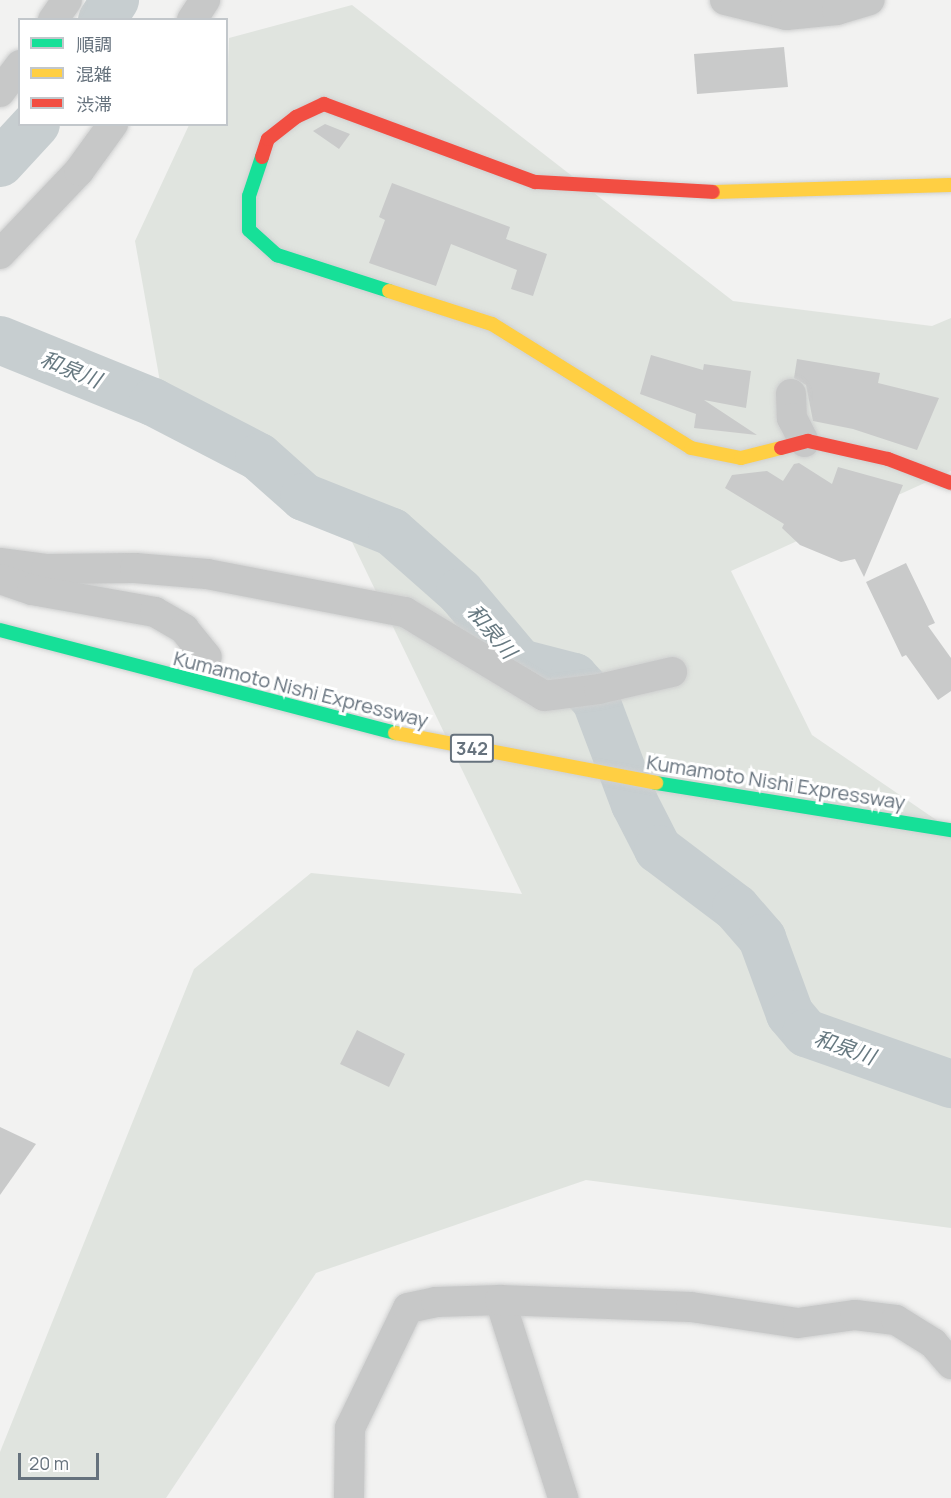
<!DOCTYPE html>
<html>
<head>
<meta charset="utf-8">
<style>
	body { margin:0 }
	#map { position:relative; width:951px; height:1498px; overflow:hidden; background:#f2f2f1; font-family:Manrope,"Noto Sans JP",sans-serif }
	div>[style] { position:absolute }
	.green>* { inset:0; background:#e0e4df }
	.river>* { height:48px; margin:-24px; padding:0 24px; transform-origin:24px; border-radius:24px; background:#c7ced0 }
	.building>* { inset:0; background:#c9caca }
	.roads { filter:drop-shadow(0 0 2px #cfd0d0) drop-shadow(0 0 2px #cfd0d0) }
	.street>* { height:30px; margin:-15px; padding:0 15px; transform-origin:15px; border-radius:15px; background:#c7c8c8 }
	.fast>* { height:14px; margin:-7px; padding:0 7px; transform-origin:7px; border-radius:7px; background:#16e098 }
	.slow>* { height:14px; margin:-7px; padding:0 7px; transform-origin:7px; border-radius:7px; background:#ffcf43 }
	.jam>* { height:14px; margin:-7px; padding:0 7px; transform-origin:7px; border-radius:7px; background:#f24e42 }
	span { translate:-50% -50%; white-space:nowrap; text-align:center; line-height:1.15; -webkit-text-stroke:6px #fff; paint-order:stroke }
	.shield-label span { padding:2px 4px; background:#fff; border:2px solid; border-radius:4px; -webkit-text-stroke-width:0 }
	.shield-label { font-size:18px; color:#66727d; font-weight:700 }
	.street-label { font-size:20px; color:#66727d }
	.water-label { font-size:21px; color:#677981; font-style:italic }
	.legend { position:absolute; left:18px; top:18px; width:210px; height:108px; box-sizing:border-box; background:#fff; border:2px solid #c2c7cb; margin:0; padding:8px 10px; list-style:none; font-size:18px; color:#66727d }
	.legend li { display:flex; align-items:center; gap:12px; height:30px }
	.legend b { width:30px; border:2px solid #c2c7cb }
	.scale { position:absolute; left:18px; top:1453px; width:81px; height:27px; box-sizing:border-box; border:3px solid #66727d; border-top:0; padding-left:8px; font-size:18px; line-height:21px; white-space:nowrap; color:#66727d; -webkit-text-stroke:4px #fff; paint-order:stroke }
</style>
</head>
<body>
<div id="map">
	<div class="green">
		<div style="clip-path:polygon(352px 5px,733px 301px,932px 326px,951px 318px,951px 471px,731px 571px,812px 735px,951px 830px,951px 1228px,586px 1180px,316px 1273px,166px 1498px,0 1498px,0 1452px,194px 969px,311px 873px,522px 894px,326px 488px,162px 393px,135px 241px,189px 125px,226px 124px,229px 38px)"></div>
	</div>
	<div class="river">
		<div style="left:102px;top:20px;width:24px;rotate:-57deg"></div>
		<div style="left:0;top:163px;width:53px;rotate:-47.3deg"></div>
		<div style="left:0;top:340px;width:165px;rotate:22.1deg"></div>
		<div style="left:153px;top:402px;width:119px;rotate:27.4deg"></div>
		<div style="left:259px;top:457px;width:60px;rotate:41.6deg"></div>
		<div style="left:304px;top:497px;width:95px;rotate:21.7deg"></div>
		<div style="left:392px;top:532px;width:91px;rotate:41.4deg"></div>
		<div style="left:460px;top:592px;width:93px;rotate:49.8deg"></div>
		<div style="left:520px;top:663px;width:56px;rotate:14.5deg"></div>
		<div style="left:574px;top:677px;width:33px;rotate:47deg"></div>
		<div style="left:596px;top:701px;width:110px;rotate:69.3deg"></div>
		<div style="left:635px;top:804px;width:51px;rotate:62.9deg"></div>
		<div style="left:658px;top:849px;width:98px;rotate:37.1deg"></div>
		<div style="left:736px;top:908px;width:40px;rotate:49deg"></div>
		<div style="left:762px;top:938px;width:81px;rotate:69.8deg"></div>
		<div style="left:790px;top:1014px;width:25px;rotate:50deg"></div>
		<div style="left:806px;top:1033px;width:154px;rotate:19.4deg"></div>
	</div>
	<div class="building">
		<div style="clip-path:polygon(784px 47px,788px 87px,697px 94px,694px 54px)"></div>
		<div style="clip-path:polygon(325px 124px,350px 134px,339px 149px,313px 131px)"></div>
		<div style="clip-path:polygon(392px 183px,510px 227px,506px 239px,547px 254px,533px 296px,511px 289px,517px 270px,451px 244px,436px 286px,369px 263px,385px 220px,379px 217px)"></div>
		<div style="clip-path:polygon(651px 355px,703px 370px,704px 364px,751px 371px,746px 408px,704px 400px,757px 435px,694px 428px,696px 414px,640px 394px)"></div>
		<div style="clip-path:polygon(797px 359px,880px 373px,878px 383px,939px 398px,917px 450px,853px 429px,813px 421px,806px 385px,794px 378px)"></div>
		<div style="clip-path:polygon(799px 463px,832px 484px,838px 467px,903px 485px,864px 577px,855px 559px,841px 562px,800px 545px,782px 528px,784px 524px,725px 488px,732px 475px,767px 471px,783px 481px,794px 464px)"></div>
		<div style="clip-path:polygon(906px 563px,935px 623px,928px 626px,951px 658px,951px 691px,938px 700px,906px 655px,902px 657px,866px 582px)"></div>
		<div style="clip-path:polygon(357px 1030px,405px 1054px,389px 1087px,340px 1064px)"></div>
		<div style="clip-path:polygon(0 1127px,36px 1144px,0 1195px)"></div>
	</div>
	<div class="roads">
		<div class="street">
			<div style="left:725px;top:0;width:63px;rotate:13.8deg"></div>
			<div style="left:786px;top:15px;width:51px;rotate:-5.6deg"></div>
			<div style="left:837px;top:10px;width:34px;rotate:-17deg"></div>
			<div style="left:53px;top:20px;width:24px;rotate:-55deg"></div>
			<div style="left:192px;top:20px;width:24px;rotate:-57deg"></div>
			<div style="left:0;top:92px;width:34px;rotate:-53deg"></div>
			<div style="left:0;top:254px;width:115px;rotate:-46.4deg"></div>
			<div style="left:79px;top:171px;width:58px;rotate:-54.1deg"></div>
			<div style="left:791px;top:394px;width:24px;rotate:88deg"></div>
			<div style="left:792px;top:418px;width:27px;rotate:63deg"></div>
			<div style="left:0;top:563px;width:46px;rotate:7.4deg"></div>
			<div style="left:46px;top:569px;width:89px;rotate:-0.6deg"></div>
			<div style="left:135px;top:568px;width:72px;rotate:4.8deg"></div>
			<div style="left:207px;top:574px;width:202px;rotate:10.9deg"></div>
			<div style="left:405px;top:612px;width:162px;rotate:31.1deg"></div>
			<div style="left:544px;top:696px;width:55px;rotate:-7.3deg"></div>
			<div style="left:599px;top:689px;width:75px;rotate:-13.1deg"></div>
			<div style="left:0;top:579px;width:34px;rotate:19deg"></div>
			<div style="left:32px;top:590px;width:125px;rotate:10.1deg"></div>
			<div style="left:155px;top:612px;width:34px;rotate:30deg"></div>
			<div style="left:184px;top:629px;width:36px;rotate:51deg"></div>
			<div style="left:500px;top:1300px;width:208px;rotate:72.3deg"></div>
			<div style="left:349px;top:1498px;width:70px;rotate:-89.2deg"></div>
			<div style="left:350px;top:1428px;width:133px;rotate:-64.2deg"></div>
			<div style="left:408px;top:1308px;width:29px;rotate:-12deg"></div>
			<div style="left:436px;top:1302px;width:64px;rotate:-1.8deg"></div>
			<div style="left:500px;top:1300px;width:191px;rotate:2.1deg"></div>
			<div style="left:691px;top:1307px;width:108px;rotate:8.5deg"></div>
			<div style="left:798px;top:1323px;width:58px;rotate:-8deg"></div>
			<div style="left:855px;top:1315px;width:41px;rotate:7deg"></div>
			<div style="left:896px;top:1320px;width:44px;rotate:31.9deg"></div>
			<div style="left:933px;top:1343px;width:28px;rotate:49deg"></div>
		</div>
		<div class="fast">
			<div style="left:262px;top:157px;width:41px;rotate:108.4deg"></div>
			<div style="left:249px;top:196px;width:34px;rotate:90deg"></div>
			<div style="left:249px;top:230px;width:38px;rotate:42deg"></div>
			<div style="left:277px;top:255px;width:118px;rotate:17.8deg"></div>
			<div style="left:0;top:630px;width:408px;rotate:14.6deg"></div>
			<div style="left:656px;top:783px;width:299px;rotate:9.1deg"></div>
		</div>
		<div class="slow">
			<div style="left:713px;top:192px;width:238px;rotate:-1.7deg"></div>
			<div style="left:389px;top:291px;width:108px;rotate:17.8deg"></div>
			<div style="left:492px;top:324px;width:234px;rotate:31.9deg"></div>
			<div style="left:691px;top:448px;width:51px;rotate:11.3deg"></div>
			<div style="left:741px;top:458px;width:41px;rotate:-14deg"></div>
			<div style="left:395px;top:733px;width:266px;rotate:10.8deg"></div>
		</div>
		<div class="jam">
			<div style="left:262px;top:157px;width:19px;rotate:-72deg"></div>
			<div style="left:268px;top:139px;width:36px;rotate:-38deg"></div>
			<div style="left:296px;top:117px;width:31px;rotate:-25deg"></div>
			<div style="left:324px;top:104px;width:225px;rotate:20.3deg"></div>
			<div style="left:535px;top:182px;width:178px;rotate:3.2deg"></div>
			<div style="left:781px;top:448px;width:28px;rotate:-15deg"></div>
			<div style="left:808px;top:441px;width:82px;rotate:12.7deg"></div>
			<div style="left:888px;top:459px;width:67px;rotate:20.9deg"></div>
		</div>
	</div>
	<div class="shield-label">
		<span style="left:472px;top:748px">342</span>
	</div>
	<div class="street-label">
		<span style="left:301px;top:689px;rotate:14deg">Kumamoto Nishi Expressway</span>
		<span style="left:776px;top:782px;rotate:9deg">Kumamoto Nishi Expressway</span>
	</div>
	<div class="water-label">
		<span style="left:71px;top:369px;rotate:22deg">和泉川</span>
		<span style="left:492px;top:631px;rotate:50deg">和泉川</span>
		<span style="left:845px;top:1047px;rotate:19deg">和泉川</span>
	</div>
	<ul class="legend">
	<li><b style="height:8px;background:#16e098"></b>順調</li>
	<li><b style="height:8px;background:#ffcf43"></b>混雑</li>
	<li><b style="height:8px;background:#f24e42"></b>渋滞</li>
	</ul>
	<div class="scale">20 m</div>
</div>
</body>
</html>
